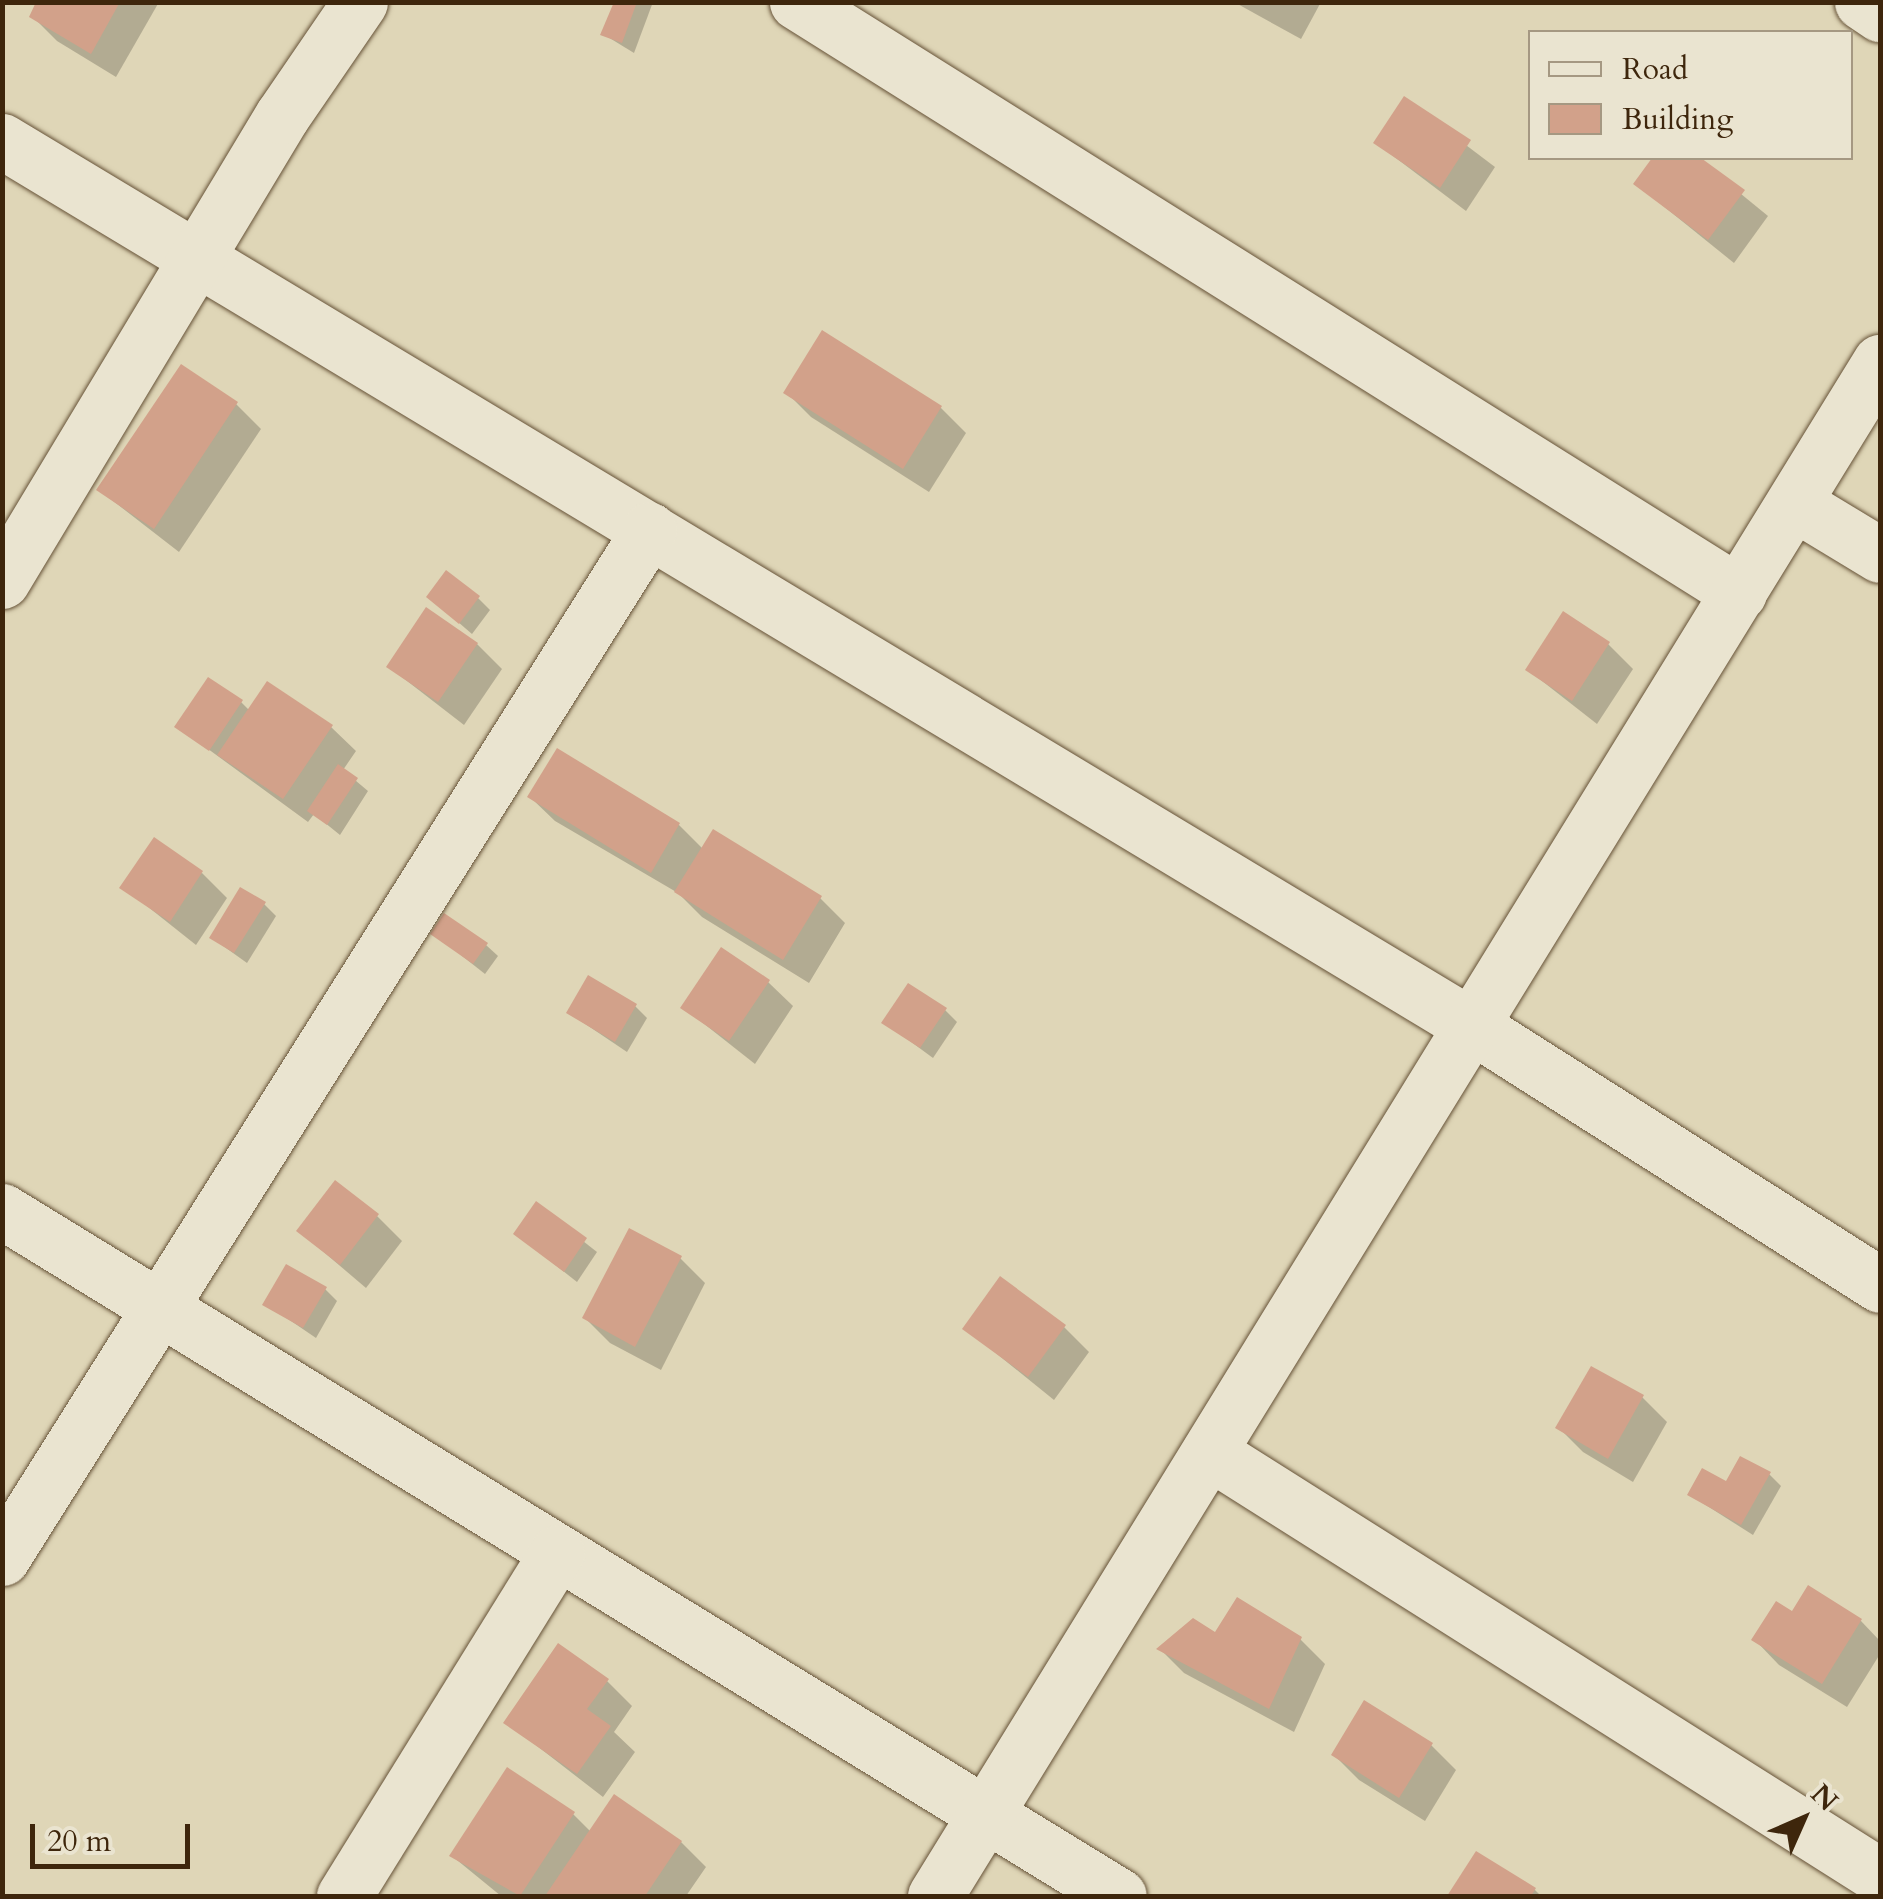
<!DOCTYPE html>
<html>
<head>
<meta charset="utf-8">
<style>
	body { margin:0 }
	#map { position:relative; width:1883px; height:1899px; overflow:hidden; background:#dfd6b7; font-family:Cardo,serif }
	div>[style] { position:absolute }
	.shadow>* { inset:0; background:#0003 }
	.building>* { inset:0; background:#d2a18a }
	.roads { filter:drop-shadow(0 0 2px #665237) drop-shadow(0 0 2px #665237) }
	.minor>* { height:55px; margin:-27.5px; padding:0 27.5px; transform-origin:27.5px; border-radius:27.5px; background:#eae4d0 }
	span { translate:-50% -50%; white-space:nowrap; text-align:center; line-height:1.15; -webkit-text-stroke:10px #eae4d0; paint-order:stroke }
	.frame { position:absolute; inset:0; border:5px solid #3e260c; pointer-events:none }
	.legend { position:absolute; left:1528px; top:30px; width:325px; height:130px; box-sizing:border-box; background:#eae4d0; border:2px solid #a59882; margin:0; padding:12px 18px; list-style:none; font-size:30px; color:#3e260c }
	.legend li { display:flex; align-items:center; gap:20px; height:50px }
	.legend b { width:50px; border:2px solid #a59882 }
	.north { position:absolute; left:1753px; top:1769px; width:100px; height:100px; -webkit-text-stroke:8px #eae4d0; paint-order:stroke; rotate:45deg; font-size:28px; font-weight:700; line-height:40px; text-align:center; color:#3e260c }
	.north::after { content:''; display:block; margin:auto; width:35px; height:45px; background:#3e260c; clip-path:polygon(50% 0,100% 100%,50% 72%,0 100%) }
	.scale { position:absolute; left:30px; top:1824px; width:160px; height:45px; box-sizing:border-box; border:5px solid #3e260c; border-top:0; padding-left:12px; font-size:30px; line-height:35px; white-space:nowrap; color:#3e260c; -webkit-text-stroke:8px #eae4d0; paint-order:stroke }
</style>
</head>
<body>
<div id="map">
	<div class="shadow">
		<div style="clip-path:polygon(39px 2px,159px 2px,116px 77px,57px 41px,32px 16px)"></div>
		<div style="clip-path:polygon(616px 2px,653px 2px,634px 53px,603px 34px)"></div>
		<div style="clip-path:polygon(1234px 2px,1321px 2px,1301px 39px)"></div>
		<div style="clip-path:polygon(1405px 99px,1495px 167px,1466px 211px,1376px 143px)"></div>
		<div style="clip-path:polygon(1655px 158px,1697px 158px,1768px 216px,1734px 263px,1636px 184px)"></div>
		<div style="clip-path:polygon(823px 334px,941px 408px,966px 433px,929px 492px,811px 417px,786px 392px)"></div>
		<div style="clip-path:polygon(236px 404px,261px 429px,179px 552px,99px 490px)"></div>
		<div style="clip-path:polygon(429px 597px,478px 598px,490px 610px,472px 634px)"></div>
		<div style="clip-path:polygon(477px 644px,502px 669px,464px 725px,389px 667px)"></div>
		<div style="clip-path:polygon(1608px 644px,1633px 669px,1597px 724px,1528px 670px)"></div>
		<div style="clip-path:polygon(241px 702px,250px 711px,331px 727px,356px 751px,343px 770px,368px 791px,340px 835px,314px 814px,308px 822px,178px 727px)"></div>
		<div style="clip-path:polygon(558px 751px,679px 825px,703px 849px,820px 898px,845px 923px,809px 983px,702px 917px,678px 893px,555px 821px,530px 797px)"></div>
		<div style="clip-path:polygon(202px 873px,227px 898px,196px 945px,123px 887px)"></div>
		<div style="clip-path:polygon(264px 904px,276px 916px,247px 963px,212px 938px)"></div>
		<div style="clip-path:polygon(433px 933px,486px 945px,498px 956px,485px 974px)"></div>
		<div style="clip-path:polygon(768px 982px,793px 1006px,755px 1064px,684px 1008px)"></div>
		<div style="clip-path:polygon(635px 1006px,647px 1018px,627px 1052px,569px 1013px)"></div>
		<div style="clip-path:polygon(945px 1010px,957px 1022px,933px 1058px,884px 1022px)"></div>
		<div style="clip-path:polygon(537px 1205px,597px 1252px,577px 1282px,516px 1234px)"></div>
		<div style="clip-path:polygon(377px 1216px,402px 1241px,366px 1288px,299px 1231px)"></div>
		<div style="clip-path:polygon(680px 1258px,705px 1283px,661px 1370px,610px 1343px,585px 1318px)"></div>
		<div style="clip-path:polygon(325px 1289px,337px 1301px,316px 1338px,266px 1304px)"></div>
		<div style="clip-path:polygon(1064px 1327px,1089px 1352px,1054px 1400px,965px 1328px)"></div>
		<div style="clip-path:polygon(1642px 1397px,1667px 1422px,1633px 1482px,1583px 1452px,1558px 1427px)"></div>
		<div style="clip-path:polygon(1769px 1474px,1781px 1486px,1753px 1535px,1690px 1495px)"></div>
		<div style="clip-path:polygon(1793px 1614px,1861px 1621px,1880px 1641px,1880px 1654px,1847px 1707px,1779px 1665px,1755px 1640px)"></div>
		<div style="clip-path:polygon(1216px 1636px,1300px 1639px,1325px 1664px,1294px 1732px,1184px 1673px,1160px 1649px)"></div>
		<div style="clip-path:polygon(607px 1681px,632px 1706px,614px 1732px,635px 1752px,603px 1797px,506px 1722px)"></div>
		<div style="clip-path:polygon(1431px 1745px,1456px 1770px,1425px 1821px,1359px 1780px,1334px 1755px)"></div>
		<div style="clip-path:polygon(573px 1814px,591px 1832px,681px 1842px,706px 1867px,686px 1896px,501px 1896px,452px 1856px)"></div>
		<div style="clip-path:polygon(1477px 1854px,1535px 1890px,1541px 1896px,1450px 1896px)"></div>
	</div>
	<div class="building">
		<div style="clip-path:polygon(36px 2px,120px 2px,91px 54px,29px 17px)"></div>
		<div style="clip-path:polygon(614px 2px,637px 2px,622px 43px,600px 35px)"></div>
		<div style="clip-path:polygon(1404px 96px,1471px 140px,1440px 188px,1373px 143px)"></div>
		<div style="clip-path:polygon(1652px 158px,1701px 158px,1745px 190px,1708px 240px,1633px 184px)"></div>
		<div style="clip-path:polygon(822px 330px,942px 406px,903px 469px,783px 393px)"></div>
		<div style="clip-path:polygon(181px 364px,238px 402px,154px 529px,96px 490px)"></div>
		<div style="clip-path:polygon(446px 570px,480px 596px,459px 624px,426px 597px)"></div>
		<div style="clip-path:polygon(426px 607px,478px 643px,438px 702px,386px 667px)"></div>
		<div style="clip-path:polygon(1563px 611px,1610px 642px,1572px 701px,1525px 670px)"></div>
		<div style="clip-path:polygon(208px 677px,243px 700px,209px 751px,174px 727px)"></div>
		<div style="clip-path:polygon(267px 681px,333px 725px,283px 799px,217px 755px)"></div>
		<div style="clip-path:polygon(557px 748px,680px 823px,651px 873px,527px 797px)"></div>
		<div style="clip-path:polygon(338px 764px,358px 778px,327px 825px,307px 811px)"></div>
		<div style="clip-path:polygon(713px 829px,822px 896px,783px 960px,674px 892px)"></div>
		<div style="clip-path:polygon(154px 837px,203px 871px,170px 922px,119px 888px)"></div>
		<div style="clip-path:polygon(240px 887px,266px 902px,234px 953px,209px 938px)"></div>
		<div style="clip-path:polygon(444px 913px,488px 943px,473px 964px,430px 934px)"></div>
		<div style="clip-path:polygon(721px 947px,770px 980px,729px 1041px,680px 1008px)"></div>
		<div style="clip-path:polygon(588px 975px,637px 1004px,615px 1042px,566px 1013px)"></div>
		<div style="clip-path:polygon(908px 983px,947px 1008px,920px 1048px,881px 1023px)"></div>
		<div style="clip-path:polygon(335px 1180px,379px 1214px,340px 1265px,296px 1231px)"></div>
		<div style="clip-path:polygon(536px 1201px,587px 1238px,564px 1272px,513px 1234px)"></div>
		<div style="clip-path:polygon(629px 1228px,682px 1256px,635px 1347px,582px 1318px)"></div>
		<div style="clip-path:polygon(286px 1264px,327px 1287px,303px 1328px,262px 1305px)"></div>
		<div style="clip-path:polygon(1000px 1276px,1066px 1325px,1028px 1377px,962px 1329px)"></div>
		<div style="clip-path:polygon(1591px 1366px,1644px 1395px,1608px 1459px,1555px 1428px)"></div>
		<div style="clip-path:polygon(1740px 1456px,1771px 1472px,1741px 1525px,1687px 1495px,1702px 1468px,1726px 1481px)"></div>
		<div style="clip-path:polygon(1808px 1585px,1862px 1619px,1822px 1684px,1751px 1640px,1776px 1601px,1792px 1611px)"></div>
		<div style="clip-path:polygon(1237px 1597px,1302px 1637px,1269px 1709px,1156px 1649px,1193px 1618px,1215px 1632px)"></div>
		<div style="clip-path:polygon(558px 1643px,609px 1679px,587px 1709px,611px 1726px,577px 1774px,503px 1723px)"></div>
		<div style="clip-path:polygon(1364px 1700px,1433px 1743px,1399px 1798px,1331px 1755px)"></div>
		<div style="clip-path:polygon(507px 1767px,575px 1812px,520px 1896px,449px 1856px)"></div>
		<div style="clip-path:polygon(614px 1794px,682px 1841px,645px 1896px,545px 1896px)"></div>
		<div style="clip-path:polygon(1476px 1851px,1536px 1888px,1531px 1896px,1447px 1896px)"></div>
	</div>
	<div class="roads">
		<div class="minor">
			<div style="left:797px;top:2px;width:1112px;rotate:32.1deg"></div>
			<div style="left:1862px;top:2px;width:22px;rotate:34deg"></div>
			<div style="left:2px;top:141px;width:1716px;rotate:31.05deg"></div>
			<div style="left:1472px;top:1026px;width:483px;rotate:32.4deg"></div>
			<div style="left:1794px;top:503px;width:100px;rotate:31.2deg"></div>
			<div style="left:2px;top:581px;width:543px;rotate:-58.95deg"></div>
			<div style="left:282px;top:116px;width:138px;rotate:-55.6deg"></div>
			<div style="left:2px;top:1211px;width:1310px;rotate:31.52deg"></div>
			<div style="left:1209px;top:1452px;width:794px;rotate:32.29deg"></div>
			<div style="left:2px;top:1558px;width:1215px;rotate:-57.81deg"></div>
			<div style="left:344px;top:1896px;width:404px;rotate:-58.2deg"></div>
			<div style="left:935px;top:1896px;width:1802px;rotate:-58.37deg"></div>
		</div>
	</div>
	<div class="frame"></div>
	<ul class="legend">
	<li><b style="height:12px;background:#eae4d0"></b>Road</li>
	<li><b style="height:28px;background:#d2a18a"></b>Building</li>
	</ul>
	<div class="north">N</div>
	<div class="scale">20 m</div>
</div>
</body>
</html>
